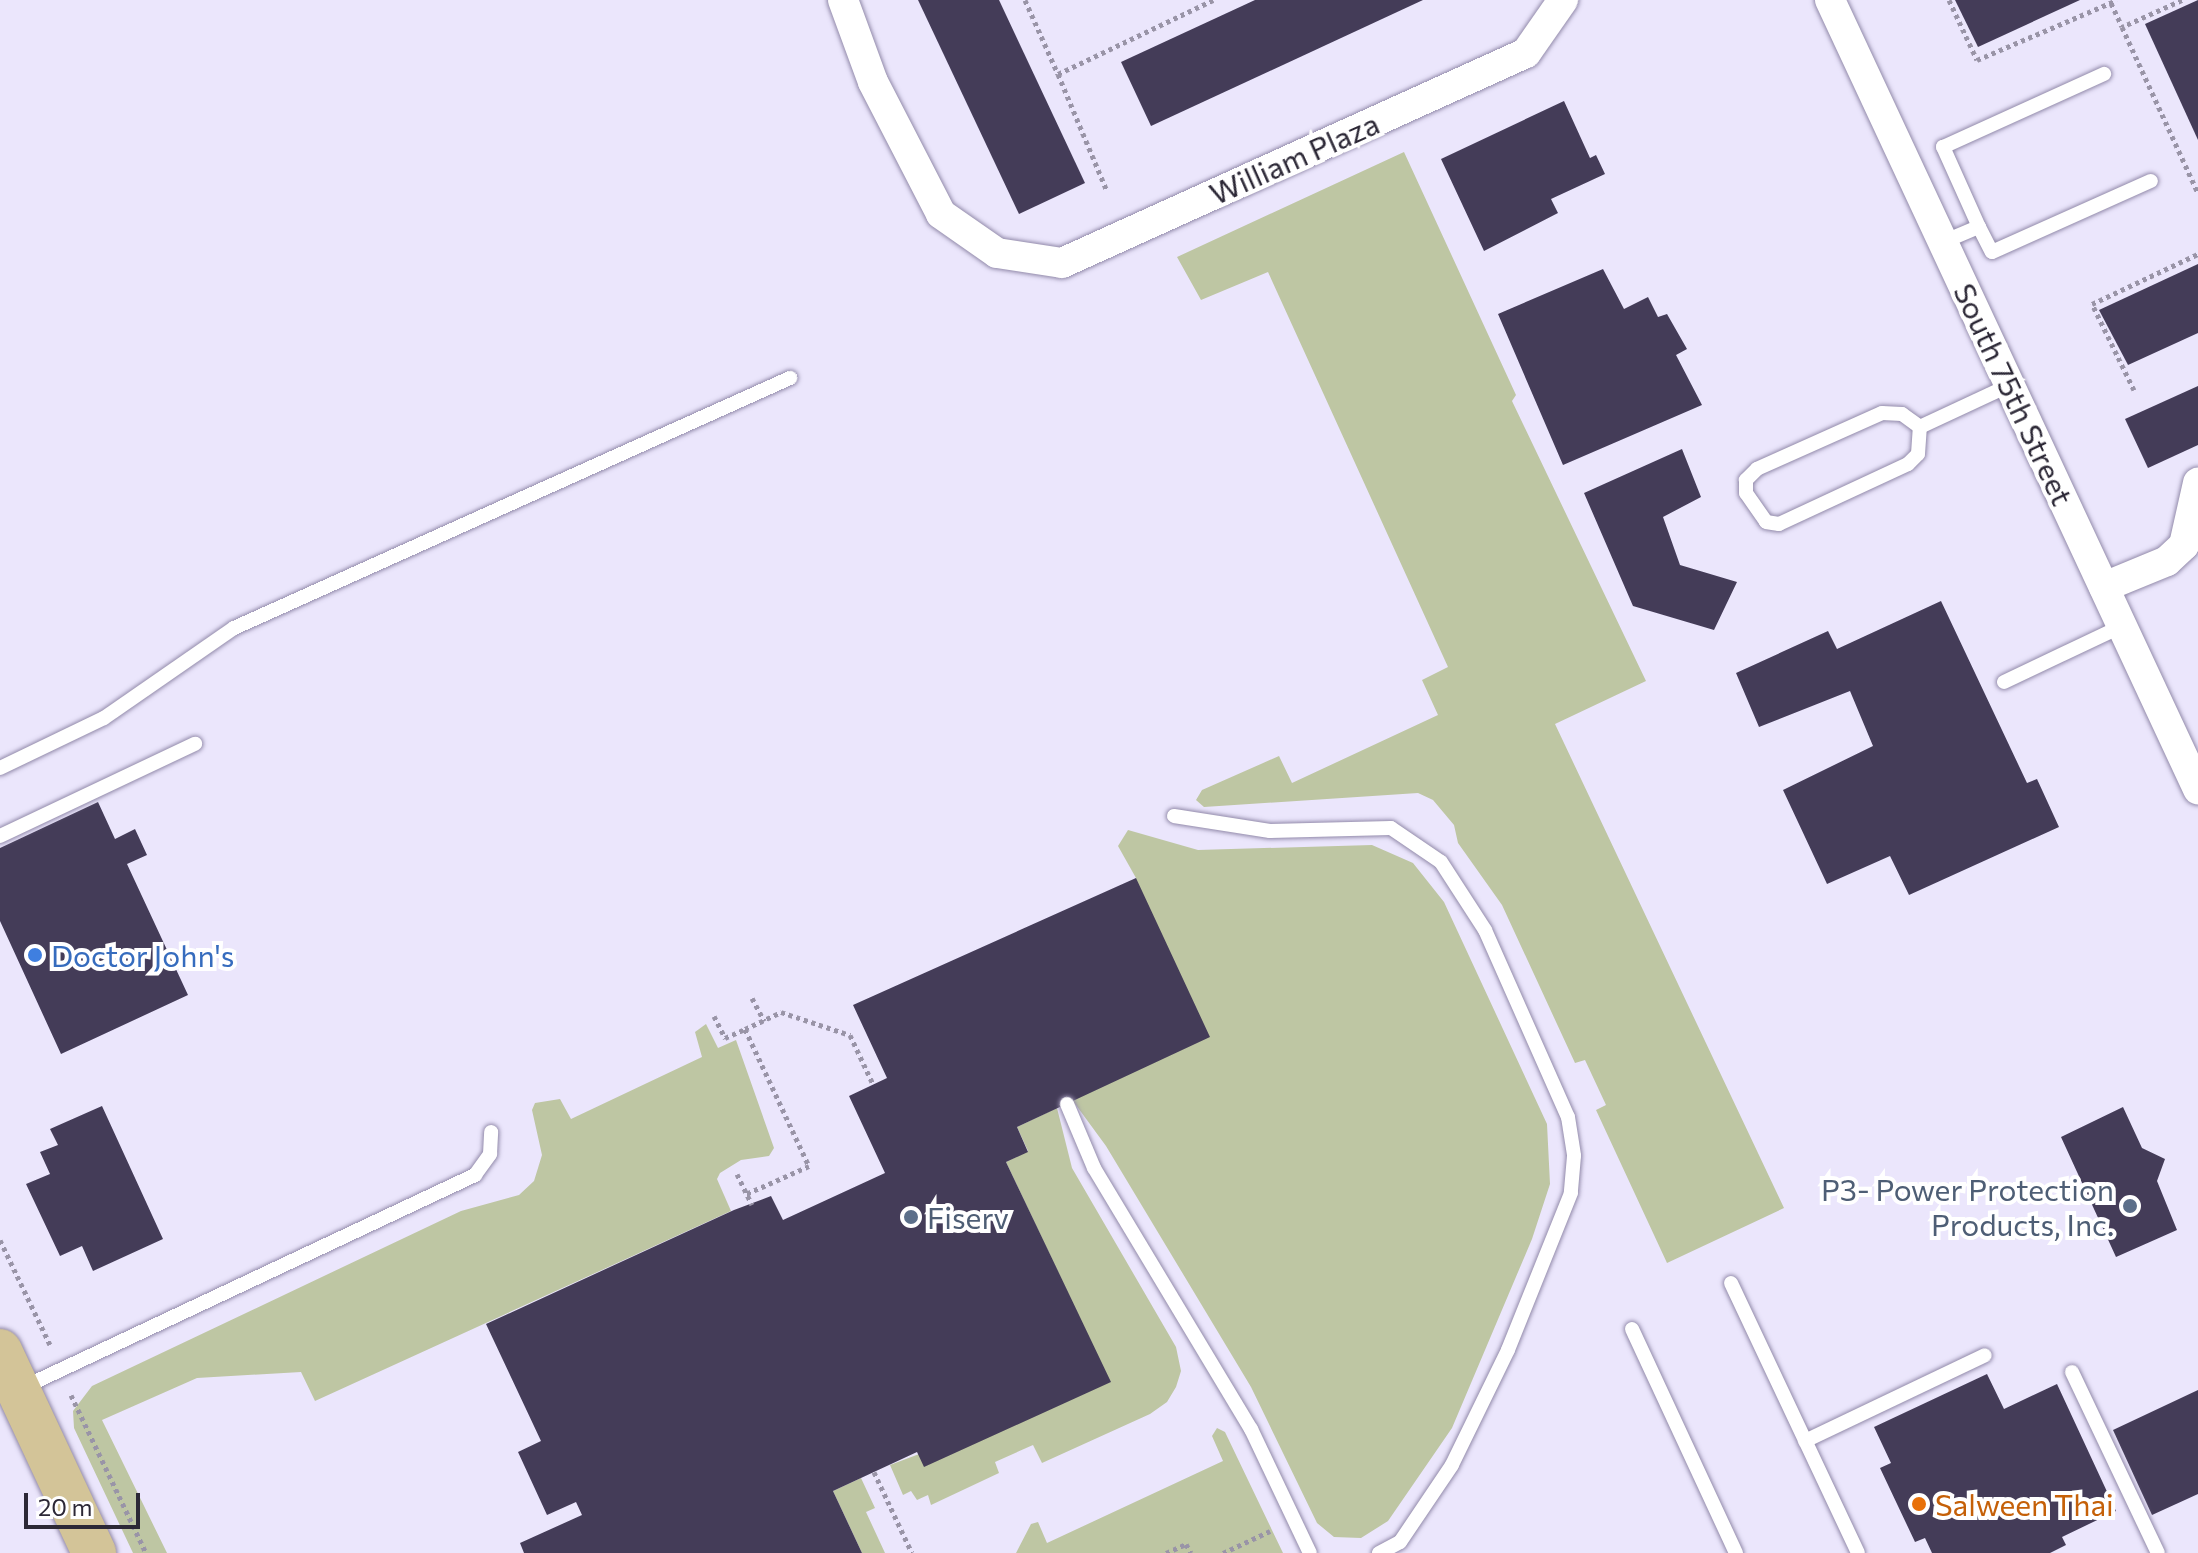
<!DOCTYPE html>
<html>
<head>
<meta charset="utf-8">
<style>
	body { margin:0 }
	#map { position:relative; width:2198px; height:1553px; overflow:hidden; background:#ebe6fc; font-family:Commissioner,sans-serif }
	div>[style] { position:absolute }
	.green>* { inset:0; background:#bec6a3 }
	.building>* { inset:0; background:#443c58 }
	.path>* { height:5px; margin-top:-2.5px; transform-origin:0; background:repeating-linear-gradient(90deg,#9994a7 0 4px,transparent 0 8px) }
	.roads { filter:drop-shadow(0 0 2px #928aaa) drop-shadow(0 0 2px #928aaa) }
	.service>* { height:14px; margin:-7px; padding:0 7px; transform-origin:7px; border-radius:7px; background:#fff }
	.minor>* { height:30px; margin:-15px; padding:0 15px; transform-origin:15px; border-radius:15px; background:#fff }
	.primary>* { height:44px; margin:-22px; padding:0 22px; transform-origin:22px; border-radius:22px; background:#d3c498 }
	.dots>* { width:22px; height:22px; translate:-50% -50%; box-sizing:border-box; border:4px solid #fff; border-radius:50% }
	span { translate:-50% -50%; white-space:nowrap; text-align:center; line-height:1.15; -webkit-text-stroke:8px #fff; paint-order:stroke }
	.street-label { font-size:30px; color:#2c2836 }
	.shop-label { font-size:30px; color:#366cbe }
	.left { translate:0 -50%; text-align:left }
	.service-label { font-size:30px; color:#4e5e75 }
	.right { translate:-100% -50%; text-align:right }
	.food-label { font-size:30px; color:#c56008 }
	.scale { position:absolute; left:24px; top:1493px; width:116px; height:36px; box-sizing:border-box; border:4px solid #2c2836; border-top:0; padding-left:10px; font-size:24px; line-height:28px; white-space:nowrap; color:#2c2836; -webkit-text-stroke:6px #fff; paint-order:stroke }
</style>
</head>
<body>
<div id="map">
	<div class="green">
		<div style="clip-path:polygon(1404px 152px,1516px 395px,1512px 401px,1646px 681px,1555px 724px,1784px 1208px,1667px 1263px,1596px 1110px,1606px 1105px,1585px 1060px,1575px 1063px,1502px 905px,1458px 843px,1454px 825px,1433px 800px,1418px 793px,1204px 807px,1196px 800px,1202px 790px,1279px 756px,1292px 783px,1438px 715px,1422px 680px,1448px 667px,1268px 272px,1201px 300px,1177px 257px)"></div>
		<div style="clip-path:polygon(1128px 830px,1198px 850px,1372px 845px,1413px 863px,1444px 902px,1547px 1124px,1550px 1184px,1532px 1239px,1452px 1428px,1388px 1521px,1361px 1538px,1334px 1537px,1317px 1523px,1251px 1387px,1106px 1146px,1073px 1101px,1136px 878px,1118px 846px)"></div>
		<div style="clip-path:polygon(706px 1024px,718px 1048px,736px 1040px,774px 1148px,769px 1156px,741px 1160px,720px 1173px,717px 1179px,731px 1211px,315px 1401px,301px 1372px,197px 1378px,102px 1420px,167px 1553px,133px 1553px,74px 1428px,73px 1411px,92px 1386px,461px 1211px,519px 1195px,534px 1181px,542px 1155px,532px 1110px,535px 1103px,560px 1099px,571px 1119px,702px 1057px,695px 1032px)"></div>
		<div style="clip-path:polygon(1057px 1108px,1072px 1168px,1176px 1347px,1181px 1371px,1176px 1387px,1167px 1402px,1150px 1414px,1042px 1463px,1033px 1445px,995px 1462px,999px 1473px,931px 1505px,928px 1495px,917px 1500px,911px 1491px,903px 1495px,890px 1465px,1110px 1382px,1006px 1162px,1028px 1151px,1017px 1127px)"></div>
		<div style="clip-path:polygon(1217px 1428px,1225px 1432px,1283px 1553px,1016px 1553px,1031px 1524px,1038px 1522px,1047px 1543px,1223px 1461px,1212px 1436px)"></div>
		<div style="clip-path:polygon(861px 1478px,875px 1508px,866px 1512px,885px 1553px,862px 1553px,833px 1491px)"></div>
	</div>
	<div class="building">
		<div style="clip-path:polygon(918px 0,999px 0,1085px 183px,1019px 214px)"></div>
		<div style="clip-path:polygon(1255px 0,1423px 0,1151px 126px,1121px 62px)"></div>
		<div style="clip-path:polygon(1955px 0,2080px 0,1978px 47px)"></div>
		<div style="clip-path:polygon(2198px 0,2198px 140px,2145px 24px)"></div>
		<div style="clip-path:polygon(1564px 101px,1590px 158px,1596px 155px,1605px 174px,1551px 199px,1558px 213px,1484px 251px,1441px 159px)"></div>
		<div style="clip-path:polygon(2198px 264px,2198px 333px,2128px 365px,2099px 310px)"></div>
		<div style="clip-path:polygon(1603px 269px,1624px 309px,1648px 297px,1658px 317px,1667px 314px,1687px 349px,1676px 355px,1702px 405px,1563px 465px,1498px 314px)"></div>
		<div style="clip-path:polygon(2198px 386px,2198px 445px,2148px 468px,2125px 419px)"></div>
		<div style="clip-path:polygon(1682px 449px,1701px 497px,1663px 517px,1680px 565px,1737px 582px,1714px 630px,1633px 606px,1584px 493px)"></div>
		<div style="clip-path:polygon(1941px 601px,2027px 783px,2037px 779px,2059px 827px,1909px 895px,1890px 856px,1827px 884px,1783px 790px,1873px 746px,1850px 691px,1759px 727px,1736px 673px,1828px 631px,1837px 649px)"></div>
		<div style="clip-path:polygon(98px 802px,115px 839px,135px 829px,147px 855px,127px 864px,188px 995px,61px 1054px,0 921px,0 848px)"></div>
		<div style="clip-path:polygon(1136px 878px,1210px 1037px,1017px 1127px,1028px 1152px,1006px 1162px,1111px 1382px,924px 1467px,917px 1452px,833px 1491px,862px 1553px,524px 1553px,520px 1543px,582px 1515px,576px 1502px,547px 1515px,518px 1452px,541px 1441px,486px 1324px,734px 1210px,771px 1196px,783px 1220px,885px 1173px,849px 1096px,887px 1078px,853px 1005px)"></div>
		<div style="clip-path:polygon(102px 1106px,163px 1239px,93px 1271px,82px 1246px,60px 1256px,26px 1184px,50px 1174px,40px 1152px,58px 1145px,50px 1129px)"></div>
		<div style="clip-path:polygon(2123px 1107px,2142px 1148px,2165px 1159px,2157px 1181px,2177px 1230px,2116px 1257px,2061px 1137px)"></div>
		<div style="clip-path:polygon(1987px 1374px,2004px 1409px,2057px 1384px,2116px 1511px,2062px 1537px,2066px 1545px,2050px 1553px,1932px 1553px,1925px 1538px,1915px 1542px,1880px 1468px,1891px 1463px,1874px 1427px)"></div>
		<div style="clip-path:polygon(2198px 1390px,2198px 1494px,2152px 1515px,2113px 1430px)"></div>
	</div>
	<div class="path">
		<div style="left:1025px;top:0;width:81px;rotate:66deg"></div>
		<div style="left:1058px;top:74px;width:172px;rotate:-25.5deg"></div>
		<div style="left:1949px;top:0;width:66px;rotate:65deg"></div>
		<div style="left:1977px;top:60px;width:152px;rotate:-23.2deg"></div>
		<div style="left:2182px;top:0;width:66px;rotate:155.8deg"></div>
		<div style="left:2122px;top:27px;width:183px;rotate:65.4deg"></div>
		<div style="left:2111px;top:3px;width:26px;rotate:65deg"></div>
		<div style="left:1058px;top:74px;width:125px;rotate:67.3deg"></div>
		<div style="left:2134px;top:390px;width:96px;rotate:-116deg"></div>
		<div style="left:2092px;top:304px;width:117px;rotate:-25.3deg"></div>
		<div style="left:752px;top:998px;width:26px;rotate:62deg"></div>
		<div style="left:714px;top:1016px;width:25px;rotate:63deg"></div>
		<div style="left:725px;top:1038px;width:22px;rotate:-24deg"></div>
		<div style="left:745px;top:1029px;width:151px;rotate:65deg"></div>
		<div style="left:809px;top:1166px;width:69px;rotate:156deg"></div>
		<div style="left:745px;top:1029px;width:40px;rotate:-25deg"></div>
		<div style="left:781px;top:1012px;width:73px;rotate:18.4deg"></div>
		<div style="left:850px;top:1035px;width:54px;rotate:64.9deg"></div>
		<div style="left:737px;top:1174px;width:34px;rotate:64deg"></div>
		<div style="left:0;top:1240px;width:116px;rotate:64.5deg"></div>
		<div style="left:71px;top:1395px;width:175px;rotate:64.6deg"></div>
		<div style="left:874px;top:1472px;width:89px;rotate:64.9deg"></div>
		<div style="left:1166px;top:1553px;width:22px;rotate:-24deg"></div>
		<div style="left:1186px;top:1544px;width:10px;rotate:61deg"></div>
		<div style="left:1223px;top:1553px;width:52px;rotate:-25.1deg"></div>
	</div>
	<div class="roads">
		<div class="service">
			<div style="left:1979px;top:227px;width:28px;rotate:63deg"></div>
			<div style="left:1992px;top:252px;width:174px;rotate:-24.1deg"></div>
			<div style="left:1943px;top:242px;width:39px;rotate:-23deg"></div>
			<div style="left:1979px;top:227px;width:88px;rotate:-114.2deg"></div>
			<div style="left:1943px;top:147px;width:177px;rotate:-24.4deg"></div>
			<div style="left:1920px;top:427px;width:22px;rotate:-144deg"></div>
			<div style="left:1902px;top:414px;width:20px;rotate:-177deg"></div>
			<div style="left:1882px;top:413px;width:137px;rotate:155.9deg"></div>
			<div style="left:1757px;top:469px;width:16px;rotate:135deg"></div>
			<div style="left:1746px;top:480px;width:13px;rotate:90deg"></div>
			<div style="left:1746px;top:493px;width:35px;rotate:55deg"></div>
			<div style="left:1766px;top:522px;width:13px;rotate:9deg"></div>
			<div style="left:1779px;top:524px;width:142px;rotate:-24.9deg"></div>
			<div style="left:1908px;top:464px;width:14px;rotate:-45deg"></div>
			<div style="left:1918px;top:454px;width:27px;rotate:-86deg"></div>
			<div style="left:1920px;top:427px;width:99px;rotate:-25deg"></div>
			<div style="left:2004px;top:682px;width:131px;rotate:-25.4deg"></div>
			<div style="left:0;top:768px;width:115px;rotate:-25.7deg"></div>
			<div style="left:104px;top:718px;width:158px;rotate:-34.7deg"></div>
			<div style="left:234px;top:628px;width:610px;rotate:-24.21deg"></div>
			<div style="left:1174px;top:816px;width:97px;rotate:8.9deg"></div>
			<div style="left:1270px;top:831px;width:121px;rotate:-1.4deg"></div>
			<div style="left:1391px;top:828px;width:60px;rotate:34.2deg"></div>
			<div style="left:1441px;top:862px;width:81px;rotate:57.1deg"></div>
			<div style="left:1485px;top:930px;width:205px;rotate:66.1deg"></div>
			<div style="left:1568px;top:1117px;width:39px;rotate:81deg"></div>
			<div style="left:1574px;top:1156px;width:37px;rotate:95deg"></div>
			<div style="left:1571px;top:1193px;width:169px;rotate:111.9deg"></div>
			<div style="left:1508px;top:1350px;width:128px;rotate:116deg"></div>
			<div style="left:1452px;top:1465px;width:93px;rotate:124deg"></div>
			<div style="left:1400px;top:1542px;width:24px;rotate:152deg"></div>
			<div style="left:0;top:836px;width:216px;rotate:-25.3deg"></div>
			<div style="left:1067px;top:1104px;width:69px;rotate:67.1deg"></div>
			<div style="left:1094px;top:1168px;width:305px;rotate:59deg"></div>
			<div style="left:1251px;top:1429px;width:137px;rotate:64.6deg"></div>
			<div style="left:1731px;top:1283px;width:298px;rotate:64.8deg"></div>
			<div style="left:1632px;top:1329px;width:247px;rotate:65.1deg"></div>
			<div style="left:2072px;top:1372px;width:200px;rotate:64.6deg"></div>
			<div style="left:22px;top:1388px;width:501px;rotate:-25.18deg"></div>
			<div style="left:475px;top:1175px;width:26px;rotate:-54deg"></div>
			<div style="left:490px;top:1154px;width:22px;rotate:-87deg"></div>
			<div style="left:1805px;top:1441px;width:199px;rotate:-25.5deg"></div>
		</div>
		<div class="minor">
			<div style="left:843px;top:0;width:87px;rotate:69.9deg"></div>
			<div style="left:873px;top:82px;width:148px;rotate:62.7deg"></div>
			<div style="left:941px;top:214px;width:68px;rotate:34.9deg"></div>
			<div style="left:997px;top:253px;width:66px;rotate:8.7deg"></div>
			<div style="left:1062px;top:263px;width:509px;rotate:-24.35deg"></div>
			<div style="left:1526px;top:53px;width:65px;rotate:-55.1deg"></div>
			<div style="left:1830px;top:0;width:871px;rotate:65deg"></div>
			<div style="left:2104px;top:587px;width:68px;rotate:-22.4deg"></div>
			<div style="left:2167px;top:561px;width:23px;rotate:-43deg"></div>
			<div style="left:2184px;top:545px;width:64px;rotate:-77.3deg"></div>
		</div>
		<div class="primary">
			<div style="left:0;top:1351px;width:223px;rotate:65deg"></div>
		</div>
	</div>
	<div class="dots">
		<div style="left:35px;top:955px;background:#3f7fe0"></div>
		<div style="left:2130px;top:1206px;background:#5c6f8a"></div>
		<div style="left:911px;top:1217px;background:#5c6f8a"></div>
		<div style="left:1919px;top:1504px;background:#e8710a"></div>
	</div>
	<div class="street-label">
		<span style="left:1294px;top:158px;rotate:-24deg">William Plaza</span>
		<span style="left:2014px;top:394px;rotate:65deg">South 75th Street</span>
	</div>
	<div class="shop-label">
		<span class="left" style="left:51px;top:955px">Doctor John's</span>
	</div>
	<div class="service-label">
		<span class="right" style="left:2114px;top:1206px">P3- Power Protection<br>Products, Inc.</span>
		<span class="left" style="left:927px;top:1217px">Fiserv</span>
	</div>
	<div class="food-label">
		<span class="left" style="left:1935px;top:1504px">Salween Thai</span>
	</div>
	<div class="scale">20 m</div>
</div>
</body>
</html>
